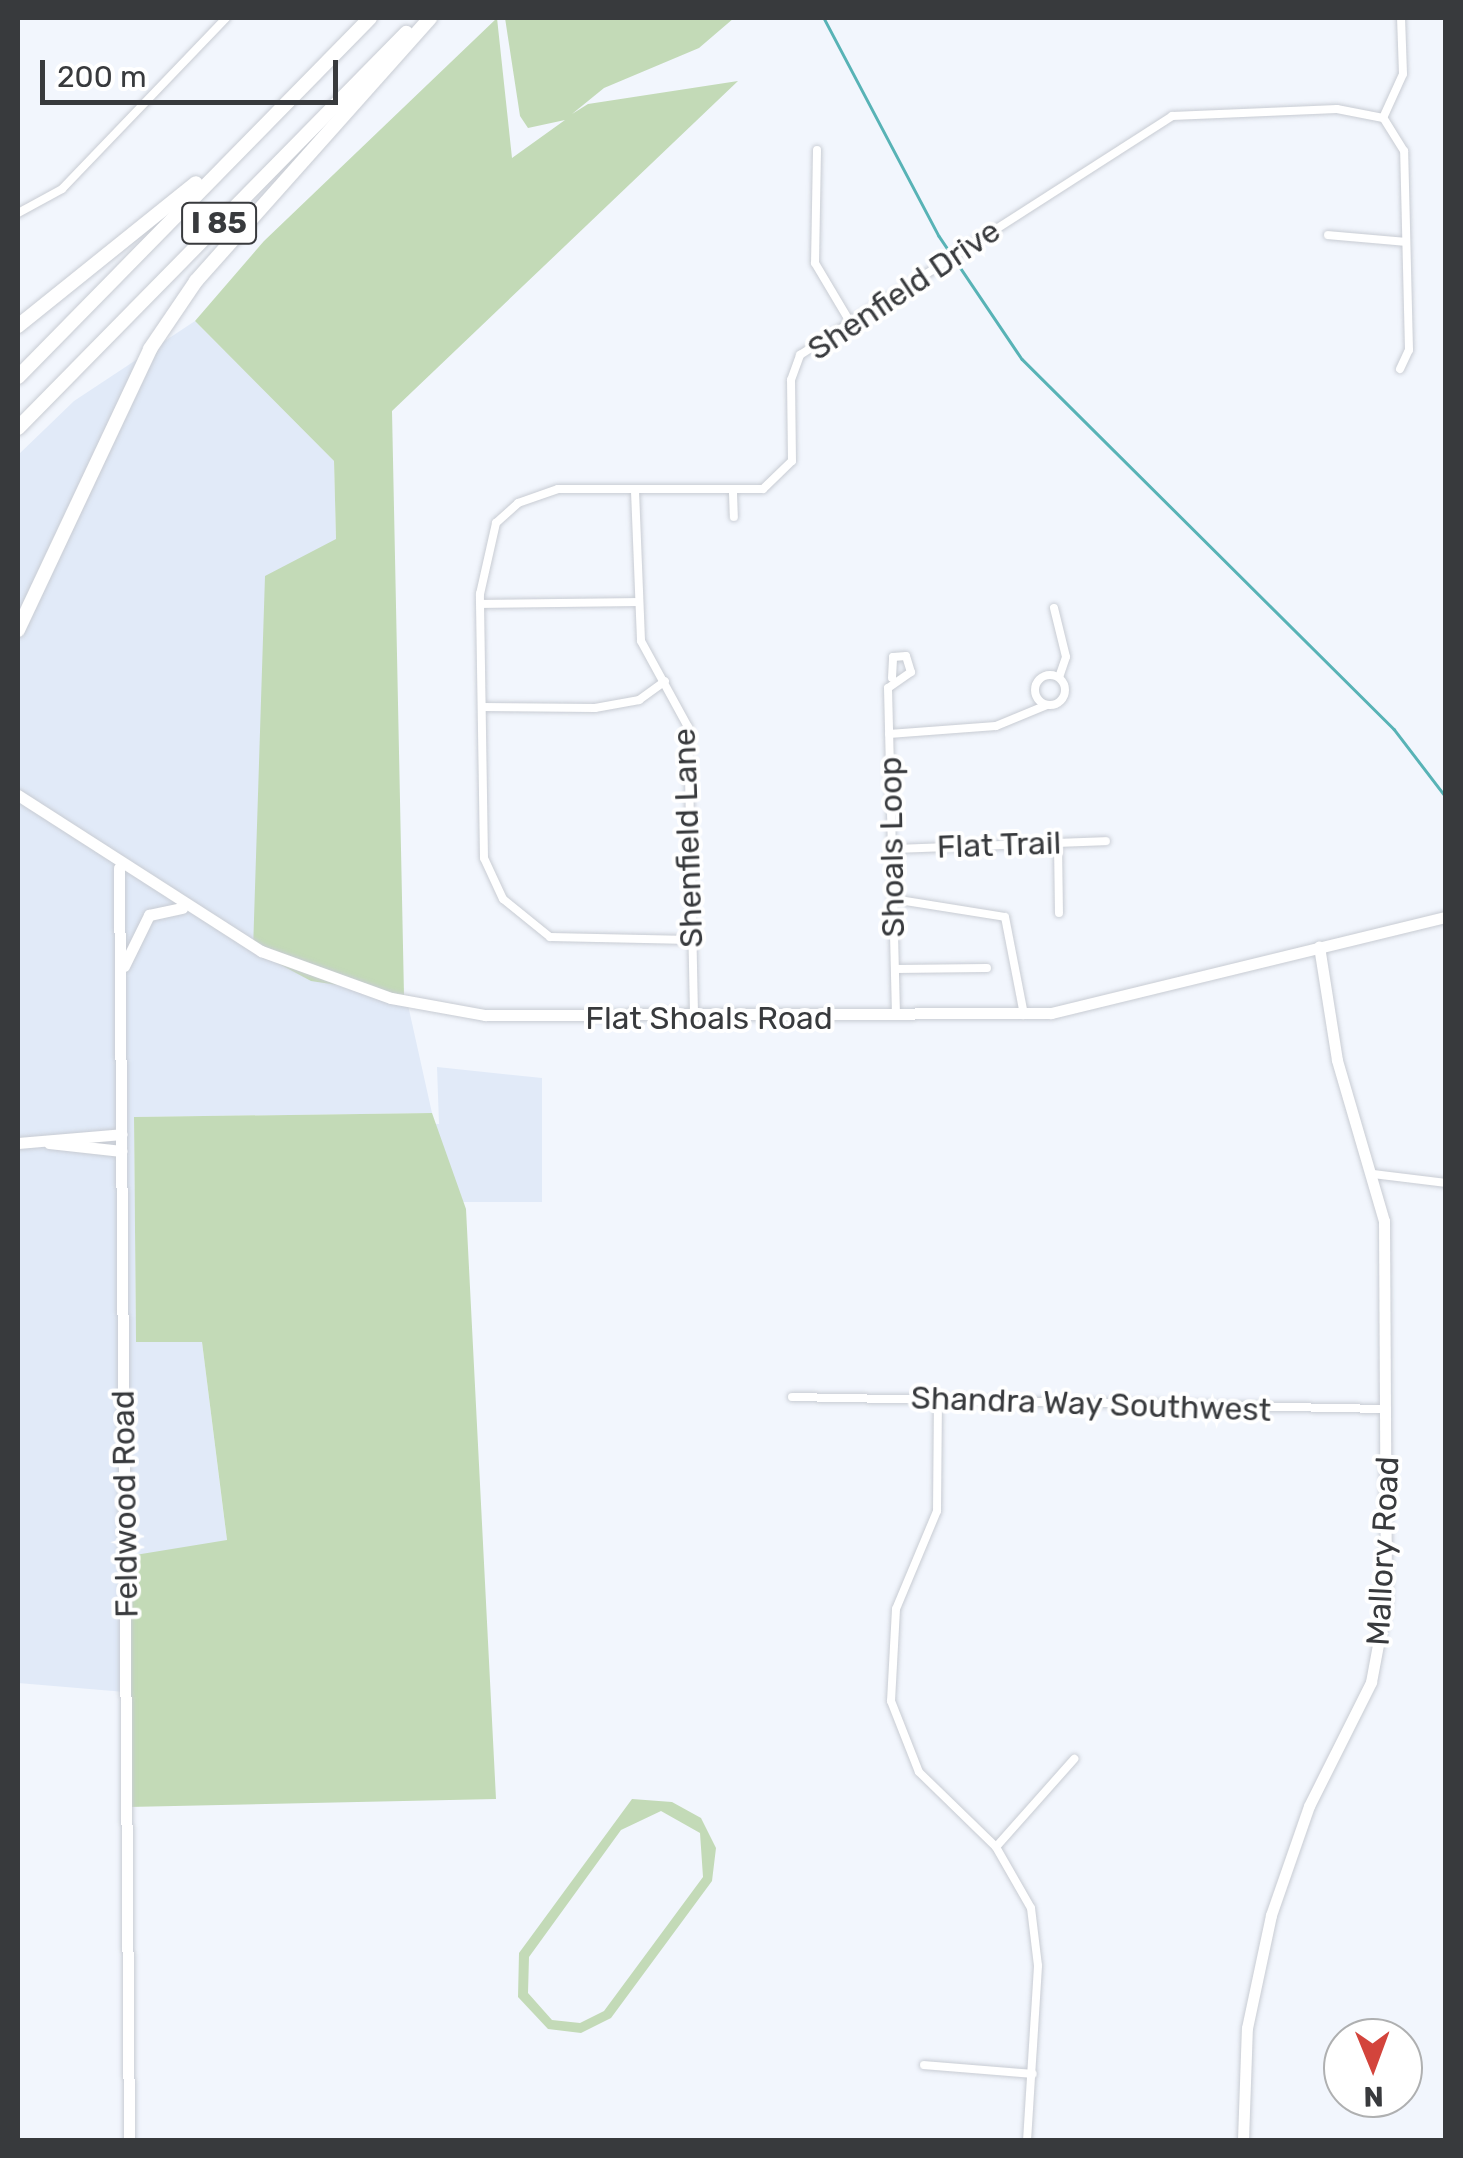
<!DOCTYPE html>
<html>
<head>
<meta charset="utf-8">
<style>
	body { margin:0 }
	#map { position:relative; width:1463px; height:2158px; overflow:hidden; background:#f2f6fd; font-family:Rubik,sans-serif }
	div>[style] { position:absolute }
	.built>* { inset:0; background:#e1eaf8 }
	.green>* { inset:0; background:#c3dab7 }
	.stream>* { height:2.5px; margin:-1.25px; padding:0 1.25px; transform-origin:1.25px; border-radius:1.25px; background:#58b3b6 }
	.roads { filter:drop-shadow(0 0 2px #c8ccd3) drop-shadow(0 0 2px #c8ccd3) }
	.street>* { height:8px; margin:-4px; padding:0 4px; transform-origin:4px; border-radius:4px; background:#fff }
	.street>.ring { margin:-4px; padding:0; box-sizing:content-box; background:none; border:8px solid #fff; border-radius:50% }
	.secondary>* { height:11px; margin:-5.5px; padding:0 5.5px; transform-origin:5.5px; border-radius:5.5px; background:#fff }
	.highway>* { height:14px; margin:-7px; padding:0 7px; transform-origin:7px; border-radius:7px; background:#fff }
	span { translate:-50% -50%; white-space:nowrap; text-align:center; line-height:1.15; -webkit-text-stroke:8px #fff; paint-order:stroke }
	.shield-label span { padding:2px 8px; background:#fff; border:2px solid; border-radius:8px; -webkit-text-stroke-width:0 }
	.shield-label { font-size:30px; color:#383a3d; font-weight:700 }
	.street-label { font-size:32px; color:#383a3d }
	.frame { position:absolute; inset:0; border:20px solid #383a3d; pointer-events:none }
	.north { position:absolute; left:1323px; top:2018px; width:100px; height:100px; box-sizing:border-box; background:#fff; border:2px solid #afb0b1; border-radius:50%; rotate:179deg; font-size:28px; font-weight:700; line-height:40px; text-align:center; color:#383a3d }
	.north::after { content:''; display:block; margin:auto; width:35px; height:45px; background:#d3443c; clip-path:polygon(50% 0,100% 100%,50% 72%,0 100%) }
	.scale { position:absolute; left:40px; top:60px; width:298px; height:45px; box-sizing:border-box; border:5px solid #383a3d; border-top:0; padding-left:12px; font-size:30px; line-height:35px; white-space:nowrap; color:#383a3d; -webkit-text-stroke:8px #fff; paint-order:stroke }
</style>
</head>
<body>
<div id="map">
	<div class="built">
		<div style="clip-path:polygon(195px 321px,334px 461px,336px 539px,253px 949px,406px 996px,432px 1113px,134px 1117px,136px 1341px,202px 1342px,227px 1541px,125px 1692px,18px 1683px,18px 455px,74px 401px)"></div>
		<div style="clip-path:polygon(437px 1067px,542px 1078px,542px 1202px,325px 1202px,323px 1121px,439px 1124px)"></div>
	</div>
	<div class="green">
		<div style="clip-path:polygon(497px 18px,512px 158px,565px 120px,528px 128px,520px 116px,505px 18px,734px 18px,699px 48px,604px 88px,572px 114px,588px 104px,738px 81px,392px 411px,404px 995px,311px 981px,253px 950px,265px 576px,336px 539px,334px 461px,195px 321px,264px 241px)"></div>
		<div style="clip-path:polygon(432px 1113px,466px 1209px,496px 1799px,128px 1807px,129px 1556px,227px 1540px,202px 1342px,136px 1342px,134px 1117px)"></div>
		<div style="clip-path:polygon(evenodd,632px 1799px,672px 1802px,701px 1818px,716px 1848px,712px 1881px,611px 2018px,581px 2033px,548px 2029px,518px 1997px,519px 1953px,632px 1799px,661px 1811px,700px 1833px,703px 1877px,604px 2011px,580px 2023px,552px 2020px,528px 1993px,529px 1957px,621px 1830px,661px 1811px)"></div>
	</div>
	<div class="stream">
		<div style="left:824px;top:18px;width:246px;rotate:62.2deg"></div>
		<div style="left:939px;top:236px;width:148px;rotate:56deg"></div>
		<div style="left:1022px;top:359px;width:525px;rotate:44.85deg"></div>
		<div style="left:1394px;top:729px;width:86px;rotate:52.6deg"></div>
	</div>
	<div class="roads">
		<div class="street">
			<div style="left:817px;top:150px;width:113px;rotate:91deg"></div>
			<div style="left:815px;top:263px;width:69px;rotate:59.3deg"></div>
			<div style="left:18px;top:213px;width:50px;rotate:-28.6deg"></div>
			<div style="left:62px;top:189px;width:237px;rotate:-46.2deg"></div>
			<div style="left:1328px;top:235px;width:78px;rotate:5.1deg"></div>
			<div style="left:1400px;top:369px;width:21px;rotate:-65deg"></div>
			<div style="left:1409px;top:350px;width:199px;rotate:-91.4deg"></div>
			<div style="left:1404px;top:151px;width:39px;rotate:-122deg"></div>
			<div style="left:1383px;top:118px;width:48px;rotate:-65.6deg"></div>
			<div style="left:1403px;top:74px;width:56px;rotate:-92deg"></div>
			<div style="left:635px;top:491px;width:150px;rotate:87.7deg"></div>
			<div style="left:641px;top:641px;width:98px;rotate:61.3deg"></div>
			<div style="left:688px;top:727px;width:291px;rotate:88.8deg"></div>
			<div style="left:733px;top:493px;width:24px;rotate:88deg"></div>
			<div style="left:481px;top:604px;width:155px;rotate:-0.7deg"></div>
			<div style="left:1054px;top:608px;width:50px;rotate:76.2deg"></div>
			<div style="left:1066px;top:657px;width:21px;rotate:109deg"></div>
			<div class="ring" style="left:1035px;top:675px;width:22px;height:22px"></div>
			<div style="left:892px;top:678px;width:21px;rotate:-87deg"></div>
			<div style="left:893px;top:657px;width:13px;rotate:-4deg"></div>
			<div style="left:906px;top:656px;width:17px;rotate:73deg"></div>
			<div style="left:911px;top:672px;width:28px;rotate:145deg"></div>
			<div style="left:888px;top:688px;width:328px;rotate:88.6deg"></div>
			<div style="left:482px;top:707px;width:113px;rotate:0.5deg"></div>
			<div style="left:595px;top:708px;width:45px;rotate:-10.3deg"></div>
			<div style="left:639px;top:700px;width:32px;rotate:-36deg"></div>
			<div style="left:889px;top:734px;width:107px;rotate:-4.3deg"></div>
			<div style="left:996px;top:726px;width:55px;rotate:-22.4deg"></div>
			<div style="left:1058px;top:843px;width:70px;rotate:89.2deg"></div>
			<div style="left:892px;top:849px;width:214px;rotate:-2.1deg"></div>
			<div style="left:893px;top:899px;width:113px;rotate:9.1deg"></div>
			<div style="left:1005px;top:917px;width:100px;rotate:79deg"></div>
			<div style="left:691px;top:940px;width:141px;rotate:-178.8deg"></div>
			<div style="left:550px;top:937px;width:60px;rotate:-141deg"></div>
			<div style="left:503px;top:899px;width:45px;rotate:-114.9deg"></div>
			<div style="left:484px;top:858px;width:264px;rotate:-90.9deg"></div>
			<div style="left:480px;top:594px;width:73px;rotate:-77.3deg"></div>
			<div style="left:496px;top:523px;width:30px;rotate:-42deg"></div>
			<div style="left:518px;top:503px;width:42px;rotate:-19.3deg"></div>
			<div style="left:558px;top:489px;width:205px"></div>
			<div style="left:763px;top:489px;width:40px;rotate:-44deg"></div>
			<div style="left:792px;top:461px;width:81px;rotate:-90.7deg"></div>
			<div style="left:791px;top:380px;width:27px;rotate:-70deg"></div>
			<div style="left:800px;top:355px;width:442px;rotate:-32.7deg"></div>
			<div style="left:1172px;top:116px;width:165px;rotate:-2.4deg"></div>
			<div style="left:1337px;top:109px;width:47px;rotate:11.1deg"></div>
			<div style="left:895px;top:969px;width:92px;rotate:-0.6deg"></div>
			<div style="left:1373px;top:1174px;width:74px;rotate:7deg"></div>
			<div style="left:792px;top:1397px;width:595px;rotate:1.16deg"></div>
			<div style="left:938px;top:1397px;width:114px;rotate:90.5deg"></div>
			<div style="left:937px;top:1511px;width:106px;rotate:112.7deg"></div>
			<div style="left:896px;top:1609px;width:92px;rotate:93.1deg"></div>
			<div style="left:891px;top:1701px;width:76px;rotate:68.5deg"></div>
			<div style="left:919px;top:1772px;width:107px;rotate:44.2deg"></div>
			<div style="left:996px;top:1847px;width:70px;rotate:60.2deg"></div>
			<div style="left:1031px;top:1908px;width:58px;rotate:83.1deg"></div>
			<div style="left:1038px;top:1966px;width:174px;rotate:93.6deg"></div>
			<div style="left:996px;top:1847px;width:118px;rotate:-48.4deg"></div>
			<div style="left:924px;top:2065px;width:109px;rotate:4.7deg"></div>
		</div>
		<div class="secondary">
			<div style="left:18px;top:795px;width:289px;rotate:32.7deg"></div>
			<div style="left:261px;top:951px;width:138px;rotate:19.9deg"></div>
			<div style="left:391px;top:998px;width:96px;rotate:10.3deg"></div>
			<div style="left:485px;top:1015px;width:566px;rotate:-0.2deg"></div>
			<div style="left:1051px;top:1013px;width:406px;rotate:-13.7deg"></div>
			<div style="left:119px;top:868px;width:1272px;rotate:89.55deg"></div>
			<div style="left:124px;top:966px;width:57px;rotate:-63.9deg"></div>
			<div style="left:149px;top:915px;width:34px;rotate:-12deg"></div>
			<div style="left:18px;top:1143px;width:104px;rotate:-4.9deg"></div>
			<div style="left:49px;top:1143px;width:73px;rotate:6.3deg"></div>
			<div style="left:1243px;top:2140px;width:112px;rotate:-88deg"></div>
			<div style="left:1247px;top:2028px;width:116px;rotate:-78deg"></div>
			<div style="left:1271px;top:1915px;width:115px;rotate:-70.8deg"></div>
			<div style="left:1309px;top:1806px;width:139px;rotate:-63.4deg"></div>
			<div style="left:1371px;top:1682px;width:81px;rotate:-79.4deg"></div>
			<div style="left:1386px;top:1602px;width:381px;rotate:-90.3deg"></div>
			<div style="left:1384px;top:1221px;width:168px;rotate:-106.3deg"></div>
			<div style="left:1337px;top:1060px;width:115px;rotate:-99deg"></div>
		</div>
		<div class="highway">
			<div style="left:18px;top:326px;width:228px;rotate:-38.8deg"></div>
			<div style="left:18px;top:377px;width:503px;rotate:-45.56deg"></div>
			<div style="left:18px;top:428px;width:554px;rotate:-45.51deg"></div>
			<div style="left:18px;top:630px;width:310px;rotate:-64.8deg"></div>
			<div style="left:150px;top:349px;width:82px;rotate:-55.9deg"></div>
			<div style="left:196px;top:281px;width:352px;rotate:-48.3deg"></div>
		</div>
	</div>
	<div class="shield-label">
		<span style="left:219px;top:223px">I 85</span>
	</div>
	<div class="street-label">
		<span style="left:904px;top:290px;rotate:-34deg">Shenfield Drive</span>
		<span style="left:688px;top:838px;rotate:-92deg">Shenfield Lane</span>
		<span style="left:999px;top:845px;rotate:-2deg">Flat Trail</span>
		<span style="left:892px;top:847px;rotate:-91deg">Shoals Loop</span>
		<span style="left:709px;top:1018px">Flat Shoals Road</span>
		<span style="left:1091px;top:1404px;rotate:2deg">Shandra Way Southwest</span>
		<span style="left:125px;top:1504px;rotate:-91deg">Feldwood Road</span>
		<span style="left:1383px;top:1551px;rotate:-87deg">Mallory Road</span>
	</div>
	<div class="frame"></div>
	<div class="north">N</div>
	<div class="scale">200 m</div>
</div>
</body>
</html>
